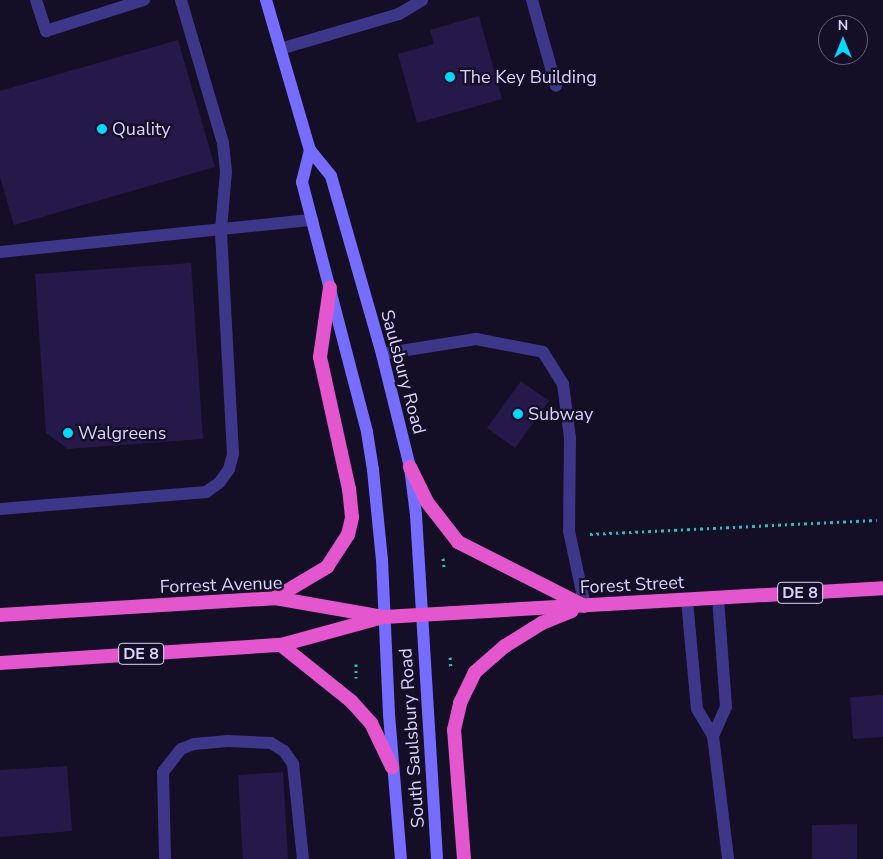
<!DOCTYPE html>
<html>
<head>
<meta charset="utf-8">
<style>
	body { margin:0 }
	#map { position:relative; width:883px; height:859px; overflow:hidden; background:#140e27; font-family:"Nunito Sans",sans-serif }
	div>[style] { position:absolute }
	.building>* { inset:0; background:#251949 }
	.path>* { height:3px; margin-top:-1.5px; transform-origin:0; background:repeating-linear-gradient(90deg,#29bebc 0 2.5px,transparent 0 6.5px) }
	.service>* { height:12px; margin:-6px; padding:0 6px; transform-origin:6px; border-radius:6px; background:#3e3789 }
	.minor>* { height:12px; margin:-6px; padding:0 6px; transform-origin:6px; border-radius:6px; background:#3e3789 }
	.secondary>* { height:12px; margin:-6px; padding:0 6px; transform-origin:6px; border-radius:6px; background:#766cff }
	.trunk>* { height:14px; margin:-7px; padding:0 7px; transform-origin:7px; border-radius:7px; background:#e456cd }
	.dots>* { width:14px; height:14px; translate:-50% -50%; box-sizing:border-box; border:2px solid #140e27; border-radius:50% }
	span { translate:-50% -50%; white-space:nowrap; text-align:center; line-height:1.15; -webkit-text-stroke:4.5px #140e27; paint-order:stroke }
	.shield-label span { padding:1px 4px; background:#140e27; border:1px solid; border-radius:4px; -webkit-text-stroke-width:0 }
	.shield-label { font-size:16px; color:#dbd5ff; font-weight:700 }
	.poi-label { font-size:18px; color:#dbd5ff }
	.left { translate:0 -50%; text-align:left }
	.street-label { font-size:18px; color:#dbd5ff }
	.north { position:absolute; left:818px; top:15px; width:50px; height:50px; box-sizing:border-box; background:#140e27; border:1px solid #645e7d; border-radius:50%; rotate:0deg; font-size:14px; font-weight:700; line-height:20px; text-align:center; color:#dbd5ff }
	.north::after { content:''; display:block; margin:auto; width:18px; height:22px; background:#01daff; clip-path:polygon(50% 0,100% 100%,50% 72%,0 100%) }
</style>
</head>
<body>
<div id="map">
	<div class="building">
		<div style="clip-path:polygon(479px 16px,502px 99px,417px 123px,398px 54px,434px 44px,430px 30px)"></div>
		<div style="clip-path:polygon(178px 40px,215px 167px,14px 225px,0 177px,0 91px)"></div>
		<div style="clip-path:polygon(191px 263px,203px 439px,68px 449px,46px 433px,35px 274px)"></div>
		<div style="clip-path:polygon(521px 381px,549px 401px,515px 448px,487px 428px)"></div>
		<div style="clip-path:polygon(883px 695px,883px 737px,853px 739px,850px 697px)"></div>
		<div style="clip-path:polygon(67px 766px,72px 831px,0 837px,0 770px)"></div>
		<div style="clip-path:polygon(283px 772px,288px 859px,243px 859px,238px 775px)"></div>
		<div style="clip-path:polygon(857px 824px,857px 859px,812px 859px,812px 825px)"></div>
	</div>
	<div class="path">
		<div style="left:590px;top:534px;width:287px;rotate:-2.8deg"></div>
		<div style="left:443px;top:558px;width:9px;rotate:84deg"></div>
		<div style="left:450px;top:657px;width:11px;rotate:85deg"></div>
		<div style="left:356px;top:664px;width:14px;rotate:90deg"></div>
	</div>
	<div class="service">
		<div style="left:36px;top:0;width:33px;rotate:72deg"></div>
		<div style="left:46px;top:31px;width:103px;rotate:-17.6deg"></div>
		<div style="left:532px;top:0;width:89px;rotate:74.4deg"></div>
		<div style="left:280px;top:49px;width:124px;rotate:-16.4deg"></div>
		<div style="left:399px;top:14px;width:27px;rotate:-31deg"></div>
		<div style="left:382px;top:354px;width:95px;rotate:-9.1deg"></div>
		<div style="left:476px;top:339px;width:68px;rotate:11deg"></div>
		<div style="left:543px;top:352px;width:38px;rotate:58deg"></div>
		<div style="left:563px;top:384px;width:54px;rotate:82.6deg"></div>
		<div style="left:570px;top:438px;width:93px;rotate:90.6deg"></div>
		<div style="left:569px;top:531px;width:77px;rotate:78deg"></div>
		<div style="left:0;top:509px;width:207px;rotate:-4.7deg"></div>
		<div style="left:206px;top:492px;width:16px;rotate:-35deg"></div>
		<div style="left:219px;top:483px;width:17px;rotate:-54deg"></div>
		<div style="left:229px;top:469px;width:16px;rotate:-75deg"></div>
		<div style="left:233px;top:454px;width:225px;rotate:-93.1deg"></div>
		<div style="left:221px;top:229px;width:57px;rotate:-85deg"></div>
		<div style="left:226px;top:172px;width:29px;rotate:-96deg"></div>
		<div style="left:223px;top:143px;width:149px;rotate:-106.4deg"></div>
		<div style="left:687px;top:600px;width:109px;rotate:84.8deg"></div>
		<div style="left:697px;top:709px;width:31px;rotate:59deg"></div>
		<div style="left:713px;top:736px;width:32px;rotate:-66deg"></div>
		<div style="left:726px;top:707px;width:109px;rotate:-94.2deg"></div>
		<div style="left:713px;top:736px;width:124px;rotate:83deg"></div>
		<div style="left:165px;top:859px;width:87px;rotate:-91.3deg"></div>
		<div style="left:163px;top:772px;width:29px;rotate:-52deg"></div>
		<div style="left:181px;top:749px;width:14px;rotate:-21deg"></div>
		<div style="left:194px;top:744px;width:34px;rotate:-5deg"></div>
		<div style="left:228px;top:741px;width:43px;rotate:2.7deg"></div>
		<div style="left:271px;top:743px;width:15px;rotate:32deg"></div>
		<div style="left:284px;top:751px;width:16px;rotate:55deg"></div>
		<div style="left:293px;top:764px;width:96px;rotate:84deg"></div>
	</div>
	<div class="minor">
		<div style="left:0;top:252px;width:314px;rotate:-5.9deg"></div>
	</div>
	<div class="secondary">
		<div style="left:266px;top:0;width:156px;rotate:73.7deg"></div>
		<div style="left:310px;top:150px;width:33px;rotate:51deg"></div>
		<div style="left:331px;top:176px;width:185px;rotate:74deg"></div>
		<div style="left:382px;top:354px;width:116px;rotate:76.1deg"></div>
		<div style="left:410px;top:467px;width:48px;rotate:82.9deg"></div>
		<div style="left:416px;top:515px;width:345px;rotate:86.5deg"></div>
		<div style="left:310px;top:150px;width:33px;rotate:104deg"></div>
		<div style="left:302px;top:182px;width:258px;rotate:75.4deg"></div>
		<div style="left:367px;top:432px;width:38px;rotate:81deg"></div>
		<div style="left:373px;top:470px;width:90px;rotate:84.3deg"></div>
		<div style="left:382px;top:560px;width:154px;rotate:87.4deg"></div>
		<div style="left:389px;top:714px;width:145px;rotate:85.3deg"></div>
	</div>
	<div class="trunk">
		<div style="left:410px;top:467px;width:39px;rotate:64deg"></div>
		<div style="left:427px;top:502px;width:51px;rotate:52.2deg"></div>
		<div style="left:458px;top:542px;width:141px;rotate:26.9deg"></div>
		<div style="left:275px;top:598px;width:61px;rotate:-30.8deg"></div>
		<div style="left:327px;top:567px;width:38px;rotate:-57deg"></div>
		<div style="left:348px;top:535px;width:18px;rotate:-77deg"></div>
		<div style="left:352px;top:517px;width:28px;rotate:-96deg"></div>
		<div style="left:349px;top:489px;width:135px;rotate:-102.4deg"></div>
		<div style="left:320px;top:357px;width:70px;rotate:-81.8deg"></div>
		<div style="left:0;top:615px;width:276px;rotate:-3.5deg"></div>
		<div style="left:275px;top:598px;width:111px;rotate:9.9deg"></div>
		<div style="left:384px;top:617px;width:500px;rotate:-3.3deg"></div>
		<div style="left:281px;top:645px;width:90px;rotate:38.7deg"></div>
		<div style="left:351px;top:701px;width:30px;rotate:48deg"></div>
		<div style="left:371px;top:723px;width:49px;rotate:64.5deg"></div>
		<div style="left:0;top:663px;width:282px;rotate:-3.7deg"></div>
		<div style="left:281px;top:645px;width:103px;rotate:-15.3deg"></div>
		<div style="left:464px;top:859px;width:129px;rotate:-94.4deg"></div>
		<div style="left:454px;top:730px;width:28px;rotate:-77deg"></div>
		<div style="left:460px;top:703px;width:34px;rotate:-64deg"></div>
		<div style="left:475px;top:672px;width:40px;rotate:-41deg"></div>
		<div style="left:505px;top:646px;width:44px;rotate:-31.9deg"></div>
		<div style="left:542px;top:623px;width:32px;rotate:-22deg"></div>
	</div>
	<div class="dots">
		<div style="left:450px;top:77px;background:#01daff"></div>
		<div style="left:102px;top:129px;background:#01daff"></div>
		<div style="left:518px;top:414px;background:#01daff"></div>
		<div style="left:68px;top:433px;background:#01daff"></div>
	</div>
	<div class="shield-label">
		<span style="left:800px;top:593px">DE 8</span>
		<span style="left:141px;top:654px">DE 8</span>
	</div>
	<div class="poi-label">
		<span class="left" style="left:460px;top:77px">The Key Building</span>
		<span class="left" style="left:112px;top:129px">Quality</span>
		<span class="left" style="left:528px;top:414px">Subway</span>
		<span class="left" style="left:78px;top:433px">Walgreens</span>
	</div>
	<div class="street-label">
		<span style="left:403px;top:372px;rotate:75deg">Saulsbury Road</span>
		<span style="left:221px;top:585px;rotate:-2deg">Forrest Avenue</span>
		<span style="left:632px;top:585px;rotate:-3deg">Forest Street</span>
		<span style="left:412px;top:738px;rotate:-94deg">South Saulsbury Road</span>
	</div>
	<div class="north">N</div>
</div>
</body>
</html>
